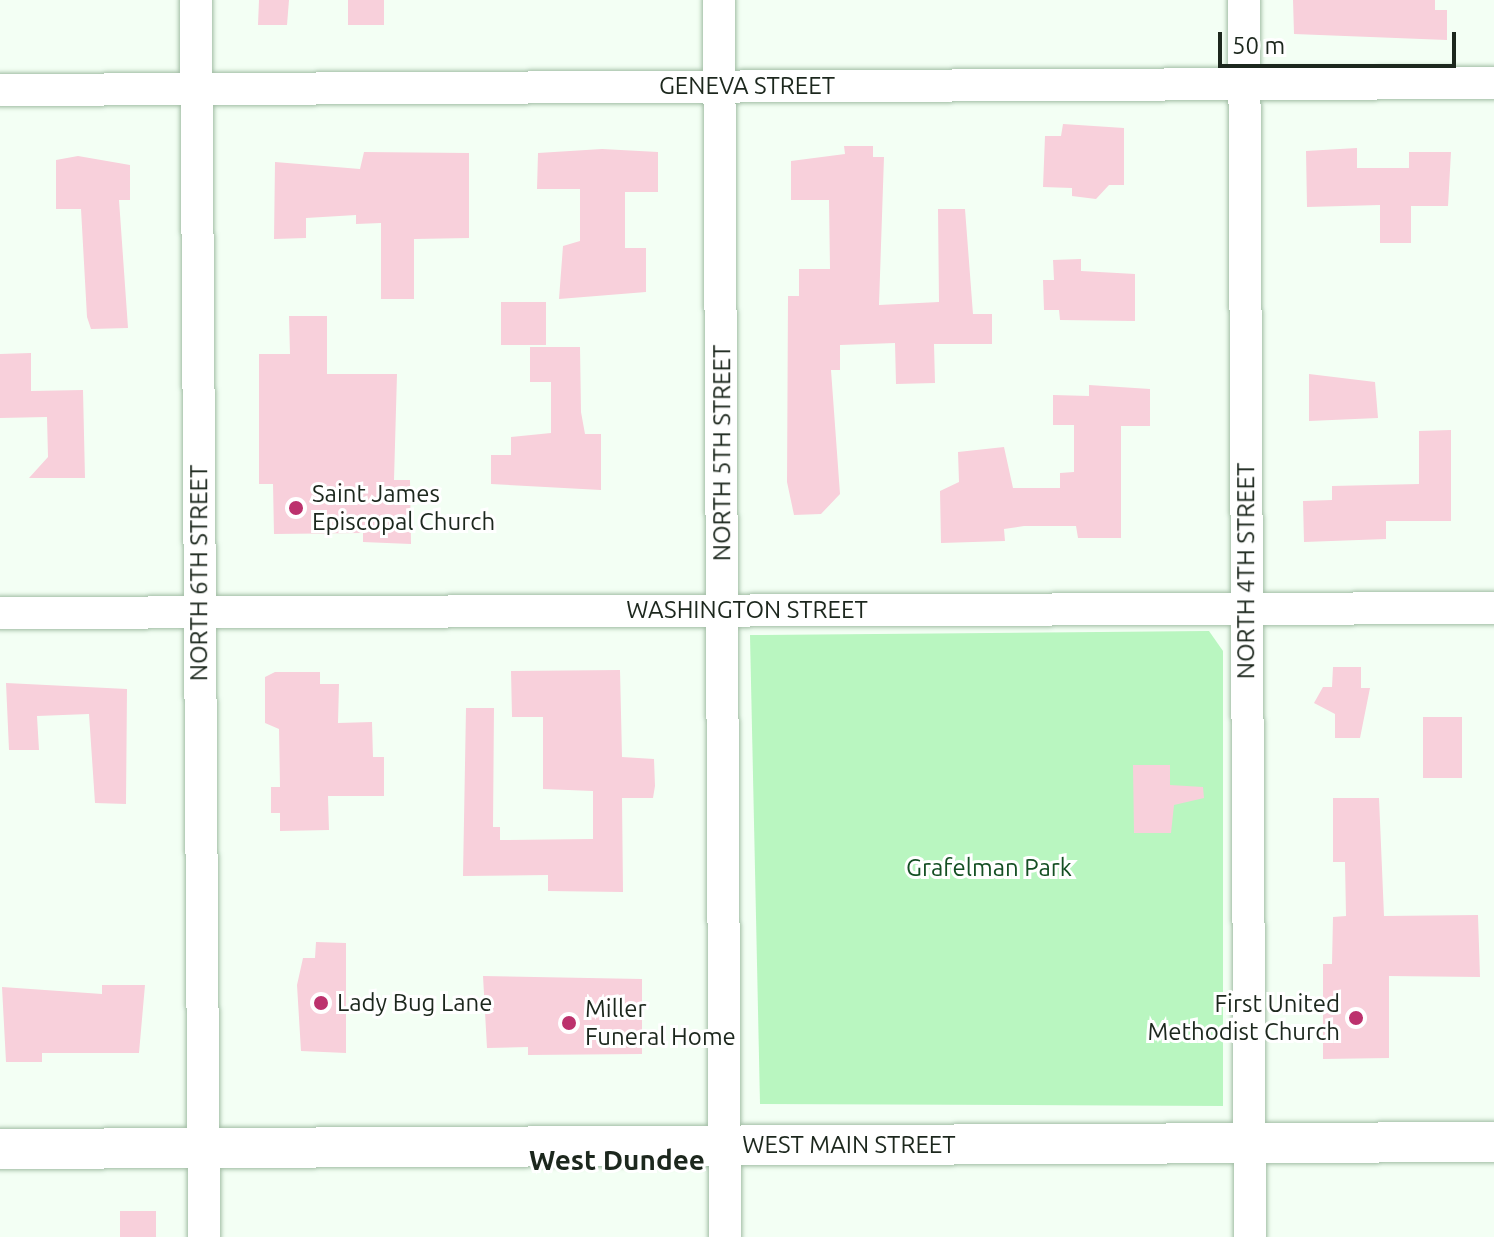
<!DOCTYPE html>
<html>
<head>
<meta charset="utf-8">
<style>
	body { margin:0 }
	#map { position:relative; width:1494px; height:1237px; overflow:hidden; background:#f3fff4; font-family:Ubuntu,sans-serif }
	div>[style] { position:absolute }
	.green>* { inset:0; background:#b9f6c0 }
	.building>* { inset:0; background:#f8d0db }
	.roads { filter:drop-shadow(0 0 2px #a2bea5) drop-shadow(0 0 2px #a2bea5) }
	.minor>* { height:32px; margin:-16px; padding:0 16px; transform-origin:16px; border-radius:16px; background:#fff }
	.major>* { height:40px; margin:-20px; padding:0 20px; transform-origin:20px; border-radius:20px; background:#fff }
	.dots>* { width:22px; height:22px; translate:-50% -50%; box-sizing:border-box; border:4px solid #fff; border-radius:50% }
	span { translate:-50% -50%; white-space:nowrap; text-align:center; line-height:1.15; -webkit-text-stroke:6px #fff; paint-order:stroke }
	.street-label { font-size:24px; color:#1c271d }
	.poi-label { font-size:24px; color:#1c271d }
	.left { translate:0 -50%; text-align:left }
	.right { translate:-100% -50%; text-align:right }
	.park-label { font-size:24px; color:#144f23 }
	.quarter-label { font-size:28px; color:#1c271d; font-weight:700 }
	.scale { position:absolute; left:1218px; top:32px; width:238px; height:36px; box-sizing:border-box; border:4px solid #1c271d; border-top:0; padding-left:10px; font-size:24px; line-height:28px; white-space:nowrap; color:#1c271d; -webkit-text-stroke:6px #fff; paint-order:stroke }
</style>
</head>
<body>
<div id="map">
	<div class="green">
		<div style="clip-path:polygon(1209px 631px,1223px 651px,1223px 1106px,760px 1104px,750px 635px)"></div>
	</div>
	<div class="building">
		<div style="clip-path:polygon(259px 0,289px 0,287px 25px,258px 25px)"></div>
		<div style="clip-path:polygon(348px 0,384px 0,384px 25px,348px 25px)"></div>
		<div style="clip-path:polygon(1293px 0,1435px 0,1435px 10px,1447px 10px,1447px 40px,1294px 34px)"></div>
		<div style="clip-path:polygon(1063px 124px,1124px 128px,1124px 185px,1109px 185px,1096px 199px,1072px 196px,1072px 188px,1043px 187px,1045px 136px,1061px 136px)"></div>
		<div style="clip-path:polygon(844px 146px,873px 146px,873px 157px,884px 157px,879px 305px,939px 302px,938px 209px,965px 209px,973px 314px,992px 314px,992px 344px,934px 344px,935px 383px,896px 384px,895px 343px,840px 345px,840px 370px,831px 370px,840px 494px,821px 514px,794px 515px,787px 482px,788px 296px,799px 296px,799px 269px,830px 269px,829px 200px,791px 200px,791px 161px,845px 154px)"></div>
		<div style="clip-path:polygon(1357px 148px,1357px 168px,1409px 168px,1409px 152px,1451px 152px,1448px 206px,1411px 206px,1411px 243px,1380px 243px,1380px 205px,1307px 207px,1306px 151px)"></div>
		<div style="clip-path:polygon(602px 149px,658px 152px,658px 192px,625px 192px,625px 248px,646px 248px,646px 292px,559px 299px,563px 246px,580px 241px,580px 189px,537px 189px,538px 153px)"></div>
		<div style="clip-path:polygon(364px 152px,469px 153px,469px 238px,414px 239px,414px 299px,381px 299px,381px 223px,356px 224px,356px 215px,306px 218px,306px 238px,274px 239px,275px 162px,360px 169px)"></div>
		<div style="clip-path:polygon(78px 156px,130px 165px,130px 200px,119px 200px,128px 328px,91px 329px,87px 317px,81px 209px,56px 209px,56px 160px)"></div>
		<div style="clip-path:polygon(1081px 259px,1081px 271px,1135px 274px,1135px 321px,1060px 320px,1059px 310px,1044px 310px,1043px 280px,1054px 280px,1053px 260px)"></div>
		<div style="clip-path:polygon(501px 302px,546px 302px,546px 345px,501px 345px)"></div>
		<div style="clip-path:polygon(289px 316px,327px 316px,327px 374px,397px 374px,394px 480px,410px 480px,411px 544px,363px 542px,363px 533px,274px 534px,273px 484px,259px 484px,259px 354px,290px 354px)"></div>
		<div style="clip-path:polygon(530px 347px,580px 347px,581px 412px,585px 434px,601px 434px,601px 490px,491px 484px,491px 455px,511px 455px,511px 437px,551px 433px,551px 382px,530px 382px)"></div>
		<div style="clip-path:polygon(31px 353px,31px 391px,83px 390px,85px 478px,29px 478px,48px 457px,47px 417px,0 418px,0 354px)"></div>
		<div style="clip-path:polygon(1309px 374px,1375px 382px,1378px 418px,1309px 421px)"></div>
		<div style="clip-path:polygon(1089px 385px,1150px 389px,1150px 426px,1121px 426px,1121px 538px,1078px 538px,1076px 526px,1024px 526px,1004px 529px,1005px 541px,941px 543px,940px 491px,959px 482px,958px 452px,1004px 447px,1013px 488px,1060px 488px,1060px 473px,1074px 472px,1074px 425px,1053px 425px,1053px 395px,1089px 396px)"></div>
		<div style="clip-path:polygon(1451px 430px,1451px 521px,1386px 521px,1386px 539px,1304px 542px,1303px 501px,1332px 500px,1332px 486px,1419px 484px,1419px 431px)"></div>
		<div style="clip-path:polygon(1333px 667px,1361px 667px,1361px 688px,1370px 688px,1360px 738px,1335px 738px,1335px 714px,1314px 703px,1323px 687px,1332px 687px)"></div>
		<div style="clip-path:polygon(620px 670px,622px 757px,654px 759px,655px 786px,653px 798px,622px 798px,623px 892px,548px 891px,548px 875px,463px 876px,466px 708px,494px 708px,493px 827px,500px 827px,500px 840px,593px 839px,593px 791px,543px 789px,543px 717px,512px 717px,511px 671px)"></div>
		<div style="clip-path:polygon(275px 672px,320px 672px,320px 684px,339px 684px,338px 723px,372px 722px,373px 757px,384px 757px,384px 796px,328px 796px,329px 830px,280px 831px,280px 813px,271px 813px,271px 787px,280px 787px,279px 729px,265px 723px,265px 677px)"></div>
		<div style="clip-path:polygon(6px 683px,127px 689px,126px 804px,95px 803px,89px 714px,37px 716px,39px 750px,9px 750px)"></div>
		<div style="clip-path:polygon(1423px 717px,1462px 717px,1462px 778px,1423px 778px)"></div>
		<div style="clip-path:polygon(1133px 765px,1170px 765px,1170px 785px,1203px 787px,1204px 798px,1174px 805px,1171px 833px,1134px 833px)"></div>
		<div style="clip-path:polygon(1333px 798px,1379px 798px,1384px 916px,1478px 915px,1480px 977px,1389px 976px,1389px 1058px,1323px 1059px,1323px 964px,1332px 964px,1333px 917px,1346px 916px,1345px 862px,1333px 862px)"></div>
		<div style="clip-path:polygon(316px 942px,346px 943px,346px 1053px,301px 1051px,297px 985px,303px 958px,315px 958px)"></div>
		<div style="clip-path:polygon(483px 976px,642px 979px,642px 1054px,528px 1055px,528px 1047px,487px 1048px)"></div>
		<div style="clip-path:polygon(102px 985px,145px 985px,139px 1053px,42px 1053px,42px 1062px,6px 1062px,2px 987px,102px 994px)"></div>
		<div style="clip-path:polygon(120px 1211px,156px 1211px,156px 1237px,120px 1237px)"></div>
	</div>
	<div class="roads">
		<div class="minor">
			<div style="left:196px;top:0;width:1237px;rotate:89.63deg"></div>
			<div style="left:719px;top:0;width:1237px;rotate:89.72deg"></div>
			<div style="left:1244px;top:0;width:1237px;rotate:89.72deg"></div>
			<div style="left:0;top:90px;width:1494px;rotate:-0.27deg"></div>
			<div style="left:0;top:613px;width:1494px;rotate:-0.19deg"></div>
		</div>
		<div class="major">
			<div style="left:0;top:1149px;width:1494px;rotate:-0.27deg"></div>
		</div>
	</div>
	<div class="dots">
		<div style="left:296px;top:508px;background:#bc326d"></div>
		<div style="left:321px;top:1003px;background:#bc326d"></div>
		<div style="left:1356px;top:1018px;background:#bc326d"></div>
		<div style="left:569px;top:1023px;background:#bc326d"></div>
	</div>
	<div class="street-label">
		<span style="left:747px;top:86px">GENEVA STREET</span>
		<span style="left:722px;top:453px;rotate:-90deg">NORTH 5TH STREET</span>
		<span style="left:1246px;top:571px;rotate:-90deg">NORTH 4TH STREET</span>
		<span style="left:199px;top:573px;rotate:-90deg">NORTH 6TH STREET</span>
		<span style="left:747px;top:610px">WASHINGTON STREET</span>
		<span style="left:849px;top:1145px">WEST MAIN STREET</span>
	</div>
	<div class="poi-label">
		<span class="left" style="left:312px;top:508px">Saint James<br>Episcopal Church</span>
		<span class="left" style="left:337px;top:1003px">Lady Bug Lane</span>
		<span class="right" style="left:1340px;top:1018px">First United<br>Methodist Church</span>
		<span class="left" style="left:585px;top:1023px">Miller<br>Funeral Home</span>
	</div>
	<div class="park-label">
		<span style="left:989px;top:868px">Grafelman Park</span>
	</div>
	<div class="quarter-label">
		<span style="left:617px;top:1160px">West Dundee</span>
	</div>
	<div class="scale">50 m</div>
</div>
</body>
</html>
